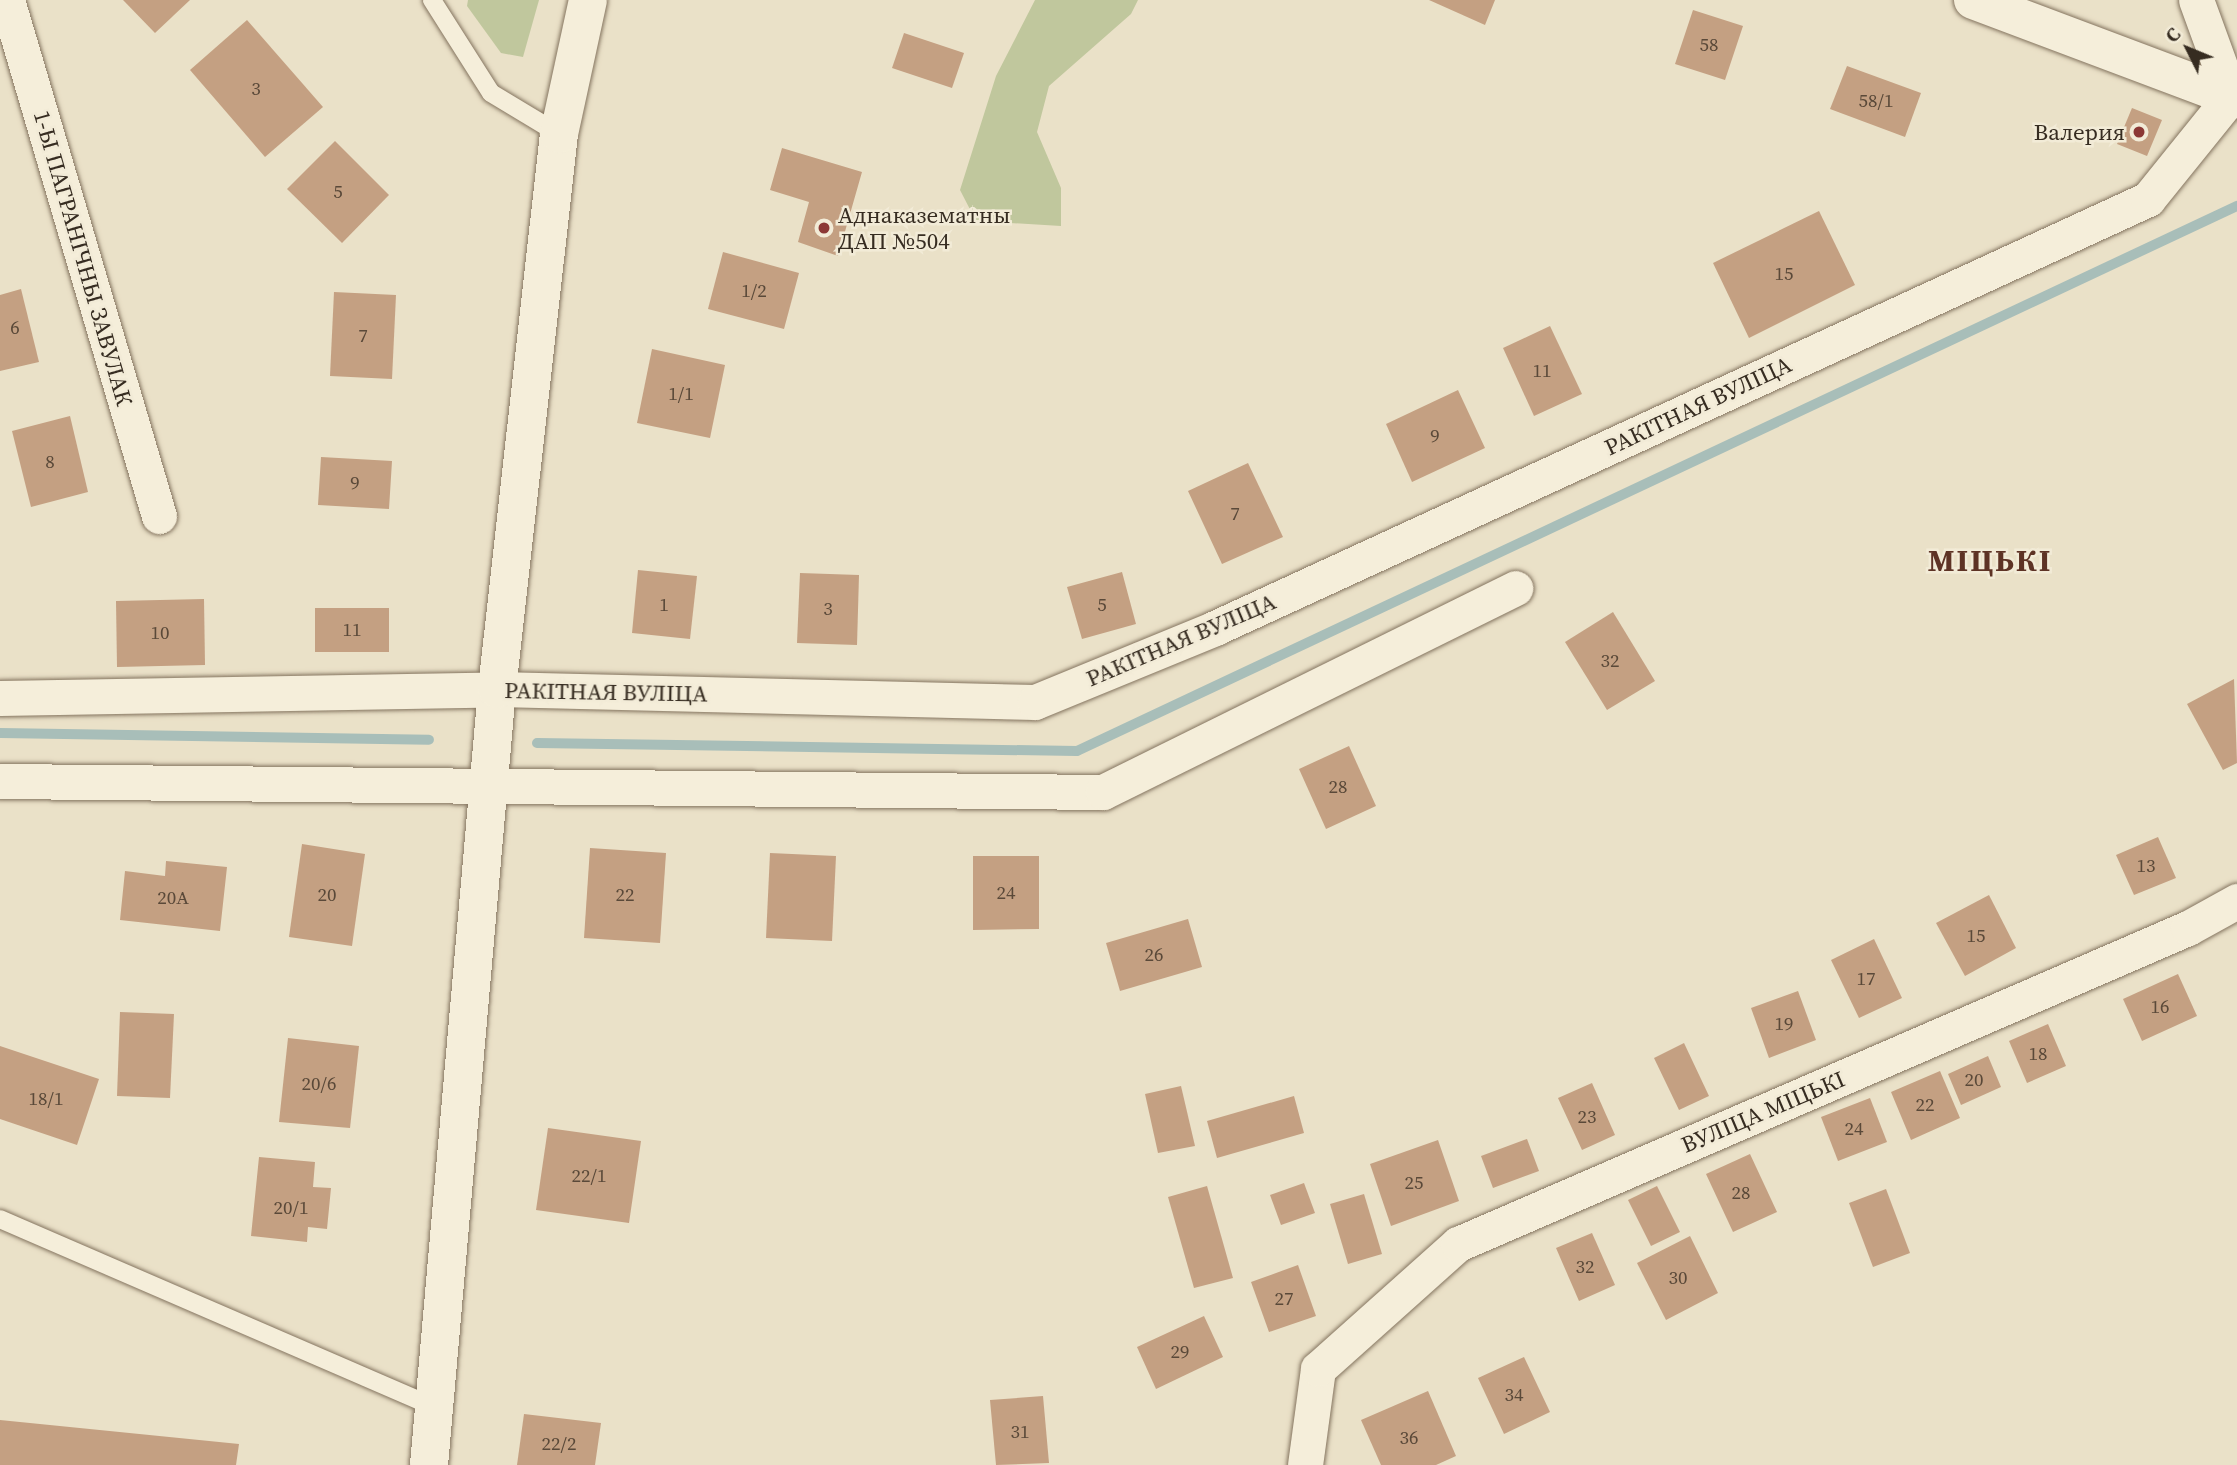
<!DOCTYPE html>
<html>
<head>
<meta charset="utf-8">
<style>
	body { margin:0 }
	#map { position:relative; width:2237px; height:1465px; overflow:hidden; background:#eae1c8; font-family:"Source Serif 4",serif }
	div>[style] { position:absolute }
	.green>* { inset:0; background:#c0c79d }
	.stream>* { height:10px; margin:-5px; padding:0 5px; transform-origin:5px; border-radius:5px; background:#a8beb9 }
	.building>* { inset:0; background:#c4a082 }
	.roads { filter:drop-shadow(0 0 2px #84745f) drop-shadow(0 0 2px #84745f) }
	.lane>* { height:18px; margin:-9px; padding:0 9px; transform-origin:9px; border-radius:9px; background:#f5eeda }
	.street>* { height:35px; margin:-17.5px; padding:0 17.5px; transform-origin:17.5px; border-radius:17.5px; background:#f5eeda }
	.secondary>* { height:38px; margin:-19px; padding:0 19px; transform-origin:19px; border-radius:19px; background:#f5eeda }
	.dots>* { width:19px; height:19px; translate:-50% -50%; box-sizing:border-box; border:4px solid #f2ebd7; border-radius:50% }
	span { translate:-50% -50%; white-space:nowrap; text-align:center; line-height:1.15; -webkit-text-stroke:5px #f2ebd7; paint-order:stroke }
	.number-label { font-size:19px; color:#5a4939 }
	.number-label span { -webkit-text-stroke-width:0 }
	.poi-label { font-size:23px; color:#362c21 }
	.right { translate:-100% -50%; text-align:right }
	.left { translate:0 -50%; text-align:left }
	.street-label { font-size:23px; color:#362c21 }
	.district-label { font-size:30px; color:#5e3325; font-weight:700; letter-spacing:2px }
	.north { position:absolute; left:2153px; top:14px; width:70px; height:70px; -webkit-text-stroke:5px #f2ebd7; paint-order:stroke; rotate:313deg; font-size:19px; font-weight:700; line-height:28px; text-align:center; color:#362c21 }
	.north::after { content:''; display:block; margin:auto; width:24px; height:32px; background:#362c21; clip-path:polygon(50% 0,100% 100%,50% 72%,0 100%) }
</style>
</head>
<body>
<div id="map">
	<div class="green">
		<div style="clip-path:polygon(468px 0,539px 0,523px 57px,501px 53px,467px 6px)"></div>
		<div style="clip-path:polygon(1035px 0,1138px 0,1131px 14px,1049px 86px,1037px 132px,1061px 188px,1061px 226px,976px 221px,960px 190px,996px 76px)"></div>
	</div>
	<div class="stream">
		<div style="left:0;top:733px;width:429px;rotate:0.9deg"></div>
		<div style="left:537px;top:743px;width:540px;rotate:0.85deg"></div>
		<div style="left:1077px;top:751px;width:1282px;rotate:-25.17deg"></div>
	</div>
	<div class="building">
		<div style="clip-path:polygon(123px 0,190px 0,155px 33px)"></div>
		<div style="clip-path:polygon(1429px 0,1495px 0,1485px 25px)"></div>
		<div style="clip-path:polygon(1693px 10px,1743px 26px,1725px 80px,1675px 64px)"></div>
		<div style="clip-path:polygon(247px 20px,323px 107px,265px 157px,190px 70px)"></div>
		<div style="clip-path:polygon(904px 33px,964px 53px,952px 88px,892px 68px)"></div>
		<div style="clip-path:polygon(1847px 66px,1921px 93px,1905px 137px,1830px 109px)"></div>
		<div style="clip-path:polygon(2132px 108px,2162px 120px,2147px 156px,2117px 144px)"></div>
		<div style="clip-path:polygon(335px 141px,389px 195px,342px 243px,287px 189px)"></div>
		<div style="clip-path:polygon(782px 148px,862px 172px,838px 256px,798px 242px,809px 202px,770px 190px)"></div>
		<div style="clip-path:polygon(1819px 211px,1855px 285px,1749px 338px,1713px 263px)"></div>
		<div style="clip-path:polygon(723px 252px,799px 273px,784px 329px,708px 309px)"></div>
		<div style="clip-path:polygon(21px 289px,39px 362px,0 371px,0 295px)"></div>
		<div style="clip-path:polygon(334px 292px,396px 295px,392px 379px,330px 376px)"></div>
		<div style="clip-path:polygon(1550px 326px,1582px 394px,1534px 416px,1503px 348px)"></div>
		<div style="clip-path:polygon(652px 349px,725px 365px,710px 438px,637px 423px)"></div>
		<div style="clip-path:polygon(1458px 390px,1485px 448px,1412px 482px,1386px 424px)"></div>
		<div style="clip-path:polygon(70px 416px,88px 492px,31px 507px,12px 431px)"></div>
		<div style="clip-path:polygon(321px 457px,392px 461px,389px 509px,318px 505px)"></div>
		<div style="clip-path:polygon(1248px 463px,1283px 537px,1222px 564px,1188px 491px)"></div>
		<div style="clip-path:polygon(638px 570px,697px 576px,690px 639px,632px 633px)"></div>
		<div style="clip-path:polygon(1122px 572px,1136px 624px,1082px 639px,1067px 587px)"></div>
		<div style="clip-path:polygon(800px 573px,859px 575px,857px 645px,797px 643px)"></div>
		<div style="clip-path:polygon(204px 599px,205px 665px,117px 667px,116px 601px)"></div>
		<div style="clip-path:polygon(315px 608px,389px 608px,389px 652px,315px 652px)"></div>
		<div style="clip-path:polygon(1613px 612px,1655px 681px,1607px 710px,1565px 642px)"></div>
		<div style="clip-path:polygon(2234px 679px,2237px 763px,2223px 770px,2187px 704px)"></div>
		<div style="clip-path:polygon(1349px 746px,1376px 806px,1326px 829px,1299px 769px)"></div>
		<div style="clip-path:polygon(2158px 837px,2176px 878px,2134px 895px,2116px 855px)"></div>
		<div style="clip-path:polygon(302px 844px,365px 854px,352px 946px,289px 937px)"></div>
		<div style="clip-path:polygon(590px 848px,666px 853px,660px 943px,584px 938px)"></div>
		<div style="clip-path:polygon(770px 853px,836px 856px,832px 941px,766px 938px)"></div>
		<div style="clip-path:polygon(973px 856px,1039px 856px,1039px 929px,973px 930px)"></div>
		<div style="clip-path:polygon(166px 861px,227px 867px,220px 931px,120px 920px,125px 871px,165px 876px)"></div>
		<div style="clip-path:polygon(1989px 895px,2016px 948px,1965px 976px,1936px 923px)"></div>
		<div style="clip-path:polygon(1188px 919px,1202px 967px,1120px 991px,1106px 943px)"></div>
		<div style="clip-path:polygon(1874px 939px,1902px 998px,1859px 1018px,1831px 960px)"></div>
		<div style="clip-path:polygon(2178px 974px,2197px 1016px,2142px 1041px,2123px 999px)"></div>
		<div style="clip-path:polygon(1798px 991px,1816px 1040px,1769px 1058px,1751px 1008px)"></div>
		<div style="clip-path:polygon(120px 1012px,174px 1014px,170px 1098px,117px 1096px)"></div>
		<div style="clip-path:polygon(2048px 1024px,2066px 1066px,2027px 1083px,2009px 1041px)"></div>
		<div style="clip-path:polygon(288px 1038px,359px 1046px,350px 1128px,279px 1122px)"></div>
		<div style="clip-path:polygon(1684px 1043px,1709px 1096px,1679px 1110px,1654px 1058px)"></div>
		<div style="clip-path:polygon(0 1046px,99px 1079px,77px 1145px,0 1119px)"></div>
		<div style="clip-path:polygon(1988px 1056px,2001px 1087px,1961px 1105px,1948px 1074px)"></div>
		<div style="clip-path:polygon(1940px 1071px,1960px 1118px,1911px 1140px,1891px 1092px)"></div>
		<div style="clip-path:polygon(1592px 1083px,1615px 1135px,1582px 1150px,1558px 1098px)"></div>
		<div style="clip-path:polygon(1181px 1086px,1195px 1146px,1158px 1153px,1145px 1094px)"></div>
		<div style="clip-path:polygon(1294px 1096px,1304px 1133px,1217px 1158px,1207px 1121px)"></div>
		<div style="clip-path:polygon(1870px 1098px,1887px 1142px,1838px 1161px,1821px 1117px)"></div>
		<div style="clip-path:polygon(548px 1128px,641px 1141px,629px 1223px,536px 1210px)"></div>
		<div style="clip-path:polygon(1527px 1139px,1539px 1171px,1493px 1188px,1481px 1156px)"></div>
		<div style="clip-path:polygon(1438px 1140px,1459px 1201px,1391px 1226px,1370px 1164px)"></div>
		<div style="clip-path:polygon(1750px 1154px,1777px 1212px,1733px 1232px,1706px 1174px)"></div>
		<div style="clip-path:polygon(259px 1157px,315px 1162px,313px 1187px,331px 1188px,327px 1229px,308px 1227px,307px 1242px,251px 1236px)"></div>
		<div style="clip-path:polygon(1304px 1183px,1315px 1213px,1281px 1225px,1270px 1195px)"></div>
		<div style="clip-path:polygon(1207px 1186px,1233px 1278px,1194px 1288px,1168px 1197px)"></div>
		<div style="clip-path:polygon(1657px 1186px,1680px 1232px,1651px 1246px,1628px 1200px)"></div>
		<div style="clip-path:polygon(1886px 1189px,1910px 1253px,1873px 1267px,1849px 1203px)"></div>
		<div style="clip-path:polygon(1364px 1194px,1382px 1254px,1348px 1264px,1330px 1204px)"></div>
		<div style="clip-path:polygon(1592px 1233px,1615px 1285px,1579px 1301px,1556px 1248px)"></div>
		<div style="clip-path:polygon(1690px 1236px,1718px 1293px,1666px 1320px,1637px 1263px)"></div>
		<div style="clip-path:polygon(1298px 1265px,1316px 1316px,1269px 1332px,1251px 1282px)"></div>
		<div style="clip-path:polygon(1204px 1316px,1223px 1357px,1156px 1389px,1137px 1347px)"></div>
		<div style="clip-path:polygon(1524px 1357px,1550px 1412px,1504px 1434px,1478px 1378px)"></div>
		<div style="clip-path:polygon(1428px 1391px,1456px 1456px,1436px 1465px,1381px 1465px,1361px 1420px)"></div>
		<div style="clip-path:polygon(1043px 1396px,1049px 1463px,996px 1465px,990px 1400px)"></div>
		<div style="clip-path:polygon(524px 1414px,601px 1423px,595px 1465px,517px 1465px)"></div>
		<div style="clip-path:polygon(0 1420px,239px 1444px,236px 1465px,0 1465px)"></div>
	</div>
	<div class="roads">
		<div class="lane">
			<div style="left:432px;top:0;width:110px;rotate:57.6deg"></div>
			<div style="left:491px;top:93px;width:79px;rotate:31.1deg"></div>
			<div style="left:0;top:1219px;width:473px;rotate:23.4deg"></div>
		</div>
		<div class="street">
			<div style="left:7px;top:0;width:538px;rotate:73.59deg"></div>
			<div style="left:0;top:698px;width:497px;rotate:-1deg"></div>
			<div style="left:497px;top:689px;width:538px;rotate:1.38deg"></div>
			<div style="left:1035px;top:702px;width:195px;rotate:-22.3deg"></div>
			<div style="left:1215px;top:628px;width:1027px;rotate:-24.69deg"></div>
			<div style="left:2148px;top:199px;width:132px;rotate:-51.1deg"></div>
			<div style="left:2231px;top:96px;width:102px;rotate:-110deg"></div>
			<div style="left:0;top:781px;width:1103px;rotate:0.57deg"></div>
			<div style="left:1103px;top:792px;width:460px;rotate:-26.3deg"></div>
			<div style="left:1305px;top:1465px;width:97px;rotate:-82.3deg"></div>
			<div style="left:1318px;top:1369px;width:188px;rotate:-41.8deg"></div>
			<div style="left:1458px;top:1244px;width:795px;rotate:-23.41deg"></div>
			<div style="left:2188px;top:928px;width:56px;rotate:-28.9deg"></div>
		</div>
		<div class="secondary">
			<div style="left:1973px;top:0;width:282px;rotate:20.6deg"></div>
			<div style="left:429px;top:1465px;width:779px;rotate:-84.99deg"></div>
			<div style="left:497px;top:689px;width:558px;rotate:-83.63deg"></div>
			<div style="left:559px;top:134px;width:137px;rotate:-77.8deg"></div>
		</div>
	</div>
	<div class="dots">
		<div style="left:2139px;top:132px;background:#8c3835"></div>
		<div style="left:824px;top:228px;background:#8c3835"></div>
	</div>
	<div class="number-label">
		<span style="left:1709px;top:45px">58</span>
		<span style="left:256px;top:89px">3</span>
		<span style="left:1876px;top:101px">58/1</span>
		<span style="left:338px;top:192px">5</span>
		<span style="left:1784px;top:274px">15</span>
		<span style="left:754px;top:291px">1/2</span>
		<span style="left:15px;top:328px">6</span>
		<span style="left:363px;top:336px">7</span>
		<span style="left:1542px;top:371px">11</span>
		<span style="left:681px;top:394px">1/1</span>
		<span style="left:1435px;top:436px">9</span>
		<span style="left:50px;top:462px">8</span>
		<span style="left:355px;top:483px">9</span>
		<span style="left:1235px;top:514px">7</span>
		<span style="left:664px;top:605px">1</span>
		<span style="left:1102px;top:605px">5</span>
		<span style="left:828px;top:609px">3</span>
		<span style="left:352px;top:630px">11</span>
		<span style="left:160px;top:633px">10</span>
		<span style="left:1610px;top:661px">32</span>
		<span style="left:1338px;top:787px">28</span>
		<span style="left:2146px;top:866px">13</span>
		<span style="left:1006px;top:893px">24</span>
		<span style="left:327px;top:895px">20</span>
		<span style="left:625px;top:895px">22</span>
		<span style="left:173px;top:898px">20А</span>
		<span style="left:1976px;top:936px">15</span>
		<span style="left:1154px;top:955px">26</span>
		<span style="left:1866px;top:979px">17</span>
		<span style="left:2160px;top:1007px">16</span>
		<span style="left:1784px;top:1024px">19</span>
		<span style="left:2038px;top:1054px">18</span>
		<span style="left:1974px;top:1080px">20</span>
		<span style="left:319px;top:1084px">20/6</span>
		<span style="left:46px;top:1099px">18/1</span>
		<span style="left:1925px;top:1105px">22</span>
		<span style="left:1587px;top:1117px">23</span>
		<span style="left:1854px;top:1129px">24</span>
		<span style="left:589px;top:1176px">22/1</span>
		<span style="left:1414px;top:1183px">25</span>
		<span style="left:1741px;top:1193px">28</span>
		<span style="left:291px;top:1208px">20/1</span>
		<span style="left:1585px;top:1267px">32</span>
		<span style="left:1678px;top:1278px">30</span>
		<span style="left:1284px;top:1299px">27</span>
		<span style="left:1180px;top:1352px">29</span>
		<span style="left:1514px;top:1395px">34</span>
		<span style="left:1020px;top:1432px">31</span>
		<span style="left:1409px;top:1438px">36</span>
		<span style="left:559px;top:1444px">22/2</span>
	</div>
	<div class="poi-label">
		<span class="right" style="left:2125px;top:132px">Валерия</span>
		<span class="left" style="left:838px;top:228px">Аднаказематны<br>ДАП №504</span>
	</div>
	<div class="street-label">
		<span style="left:83px;top:258px;rotate:74deg">1-Ы ПАГРАНІЧНЫ ЗАВУЛАК</span>
		<span style="left:1698px;top:406px;rotate:-25deg">РАКІТНАЯ ВУЛІЦА</span>
		<span style="left:1181px;top:640px;rotate:-23deg">РАКІТНАЯ ВУЛІЦА</span>
		<span style="left:606px;top:692px;rotate:1deg">РАКІТНАЯ ВУЛІЦА</span>
		<span style="left:1763px;top:1112px;rotate:-23deg">ВУЛІЦА МІЦЬКІ</span>
	</div>
	<div class="district-label">
		<span style="left:1990px;top:561px">МІЦЬКІ</span>
	</div>
	<div class="north">С</div>
</div>
</body>
</html>
